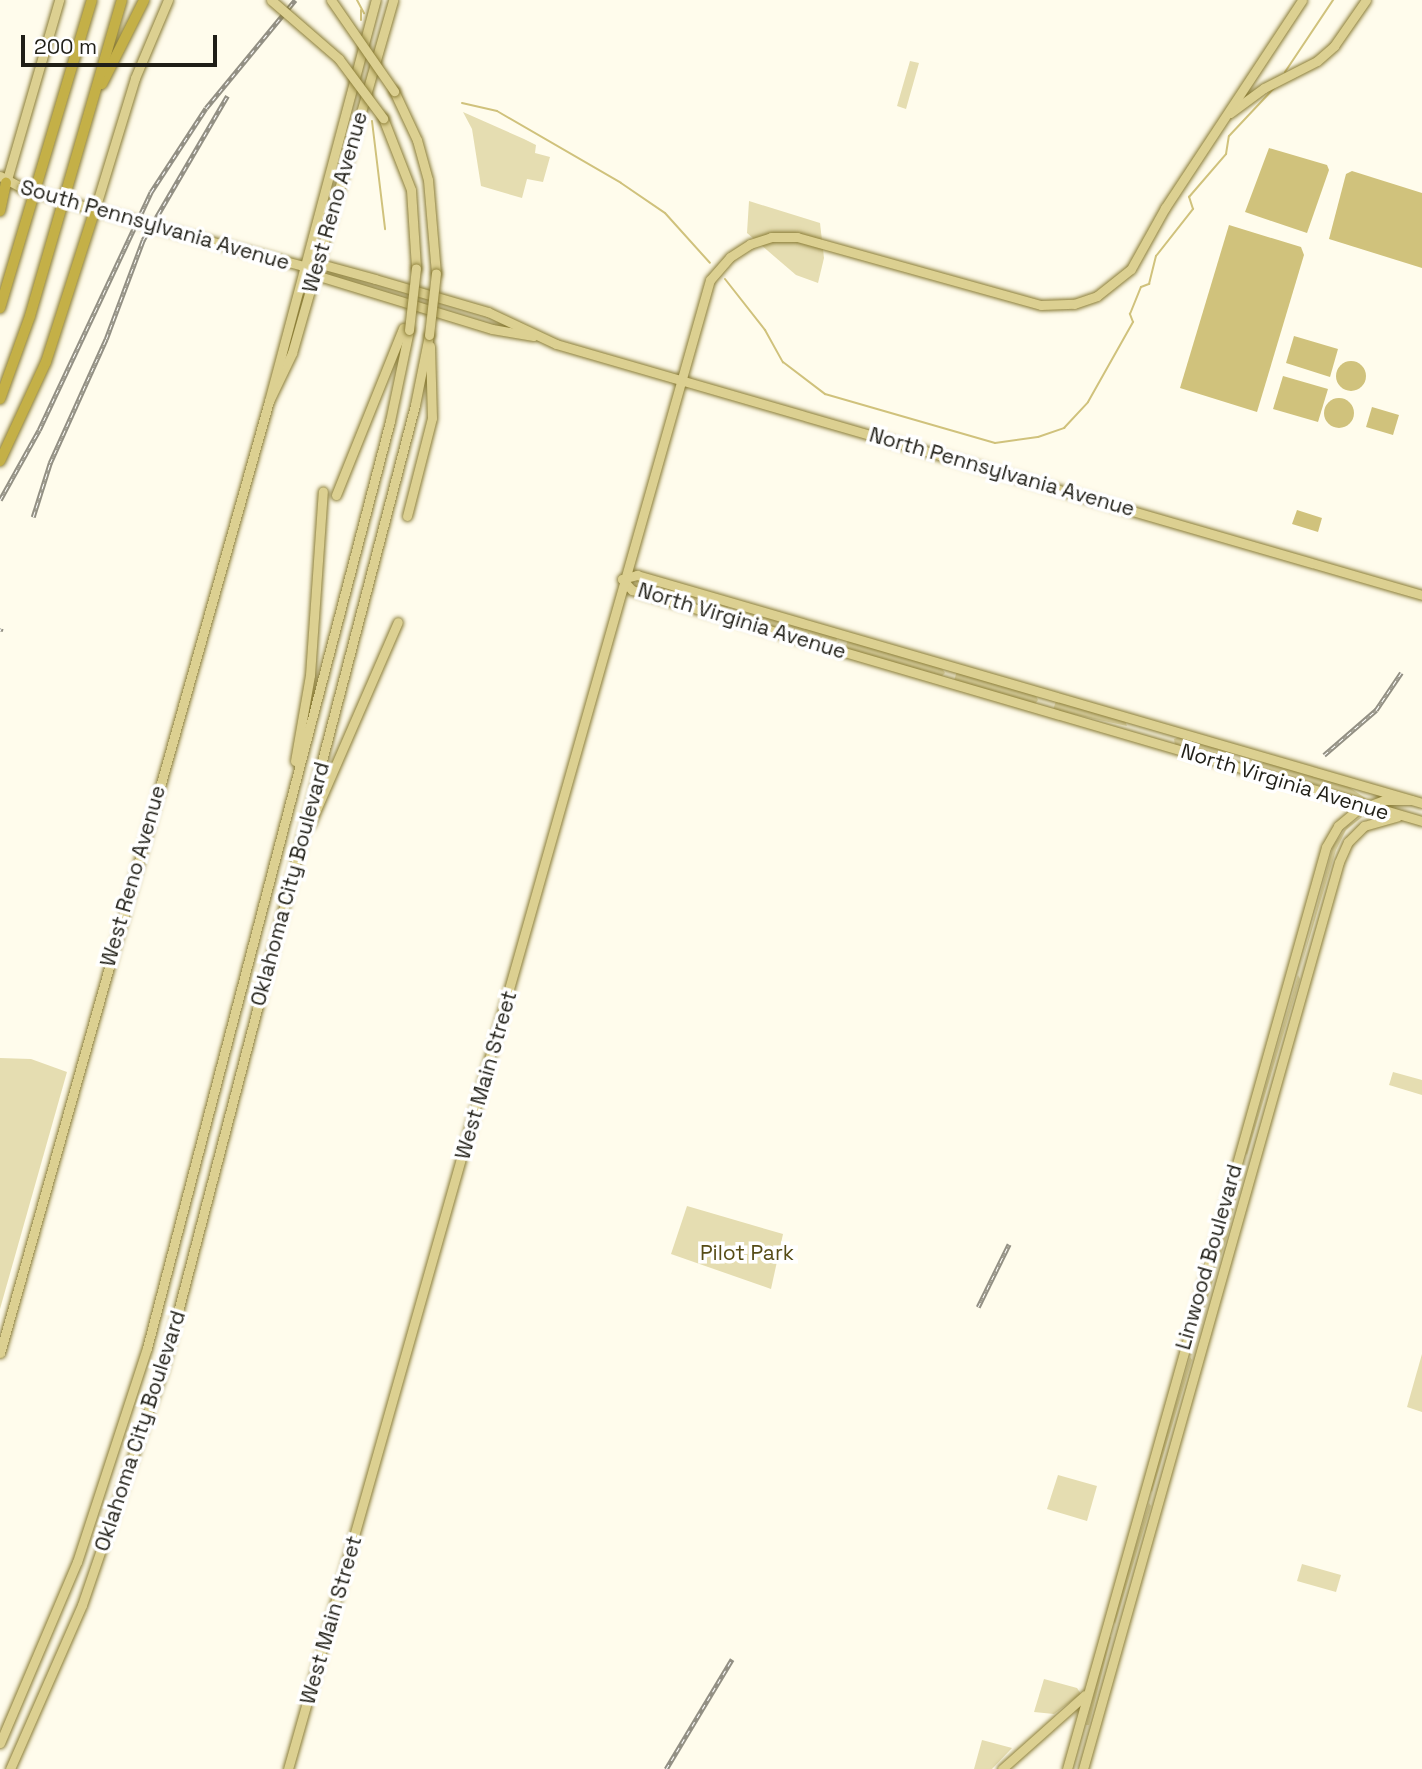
<!DOCTYPE html>
<html>
<head>
<meta charset="utf-8">
<style>
	body { margin:0 }
	#map { position:relative; width:1422px; height:1769px; overflow:hidden; background:#fffcec; font-family:"Space Grotesk",sans-serif }
	div>[style] { position:absolute }
	.green>* { inset:0; background:#e5ddb1 }
	.water>* { inset:0; background:#d0c27c }
	.round { border-radius:50% }
	.stream>* { height:2px; margin:-1px; padding:0 1px; transform-origin:1px; border-radius:1px; background:#d0c27c }
	.roads { filter:drop-shadow(0 0 2px #8b7d36) drop-shadow(0 0 2px #8b7d36) }
	.major>* { height:9px; margin:-4.5px; padding:0 4.5px; transform-origin:4.5px; border-radius:4.5px; background:#dcd091 }
	.highway>* { height:10px; margin:-5px; padding:0 5px; transform-origin:5px; border-radius:5px; background:#c4b047 }
	.rail>* { height:4.5px; margin-top:-2.25px; transform-origin:0; background:repeating-linear-gradient(90deg,#fff 0 5px,#939084 0 10px); box-sizing:border-box; border-block:2px solid #939084 }
	.bridges { filter:drop-shadow(0 0 2px #8b7d36) drop-shadow(0 0 2px #8b7d36) }
	.major-bridge>* { height:9px; margin:-4.5px; padding:0 4.5px; transform-origin:4.5px; border-radius:4.5px; background:#dcd091 }
	span { translate:-50% -50%; white-space:nowrap; text-align:center; line-height:1.15; -webkit-text-stroke:7px #fff; paint-order:stroke }
	.street-label { font-size:21px; color:#201f17 }
	.park-label { font-size:21px; color:#564c16 }
	.scale { position:absolute; left:21px; top:35px; width:196px; height:32px; box-sizing:border-box; border:4px solid #201f17; border-top:0; padding-left:9px; font-size:21px; line-height:24px; white-space:nowrap; color:#201f17; -webkit-text-stroke:5px #fff; paint-order:stroke }
</style>
</head>
<body>
<div id="map">
	<div class="green">
		<div style="clip-path:polygon(910px 61px,919px 63px,906px 109px,897px 106px)"></div>
		<div style="clip-path:polygon(463px 112px,524px 139px,536px 145px,535px 153px,550px 157px,543px 182px,527px 179px,522px 198px,481px 186px,472px 129px)"></div>
		<div style="clip-path:polygon(749px 201px,820px 223px,824px 258px,818px 283px,796px 275px,747px 233px)"></div>
		<div style="clip-path:polygon(637px 578px,728px 605px,727px 614px,634px 588px)"></div>
		<div style="clip-path:polygon(739px 608px,837px 637px,836px 645px,736px 616px)"></div>
		<div style="clip-path:polygon(848px 640px,941px 667px,945px 673px,942px 676px,845px 649px)"></div>
		<div style="clip-path:polygon(957px 671px,1035px 694px,1038px 700px,1035px 704px,954px 681px)"></div>
		<div style="clip-path:polygon(1056px 701px,1125px 721px,1127px 726px,1053px 710px)"></div>
		<div style="clip-path:polygon(1180px 737px,1230px 751px,1234px 759px,1175px 745px,1174px 739px)"></div>
		<div style="clip-path:polygon(1264px 761px,1346px 785px,1368px 800px,1258px 768px)"></div>
		<div style="clip-path:polygon(1368px 812px,1346px 830px,1336px 850px,1301px 966px,1333px 846px,1347px 826px)"></div>
		<div style="clip-path:polygon(1298px 975px,1300px 979px,1247px 1155px,1246px 1153px)"></div>
		<div style="clip-path:polygon(0 1058px,31px 1059px,67px 1072px,0 1309px)"></div>
		<div style="clip-path:polygon(1393px 1072px,1422px 1080px,1422px 1095px,1389px 1085px)"></div>
		<div style="clip-path:polygon(1242px 1170px,1228px 1234px,1192px 1347px,1191px 1344px)"></div>
		<div style="clip-path:polygon(687px 1206px,783px 1234px,771px 1289px,671px 1254px)"></div>
		<div style="clip-path:polygon(1422px 1354px,1422px 1412px,1407px 1407px)"></div>
		<div style="clip-path:polygon(1190px 1357px,1192px 1360px,1152px 1492px,1150px 1489px)"></div>
		<div style="clip-path:polygon(1058px 1475px,1097px 1486px,1087px 1521px,1047px 1509px)"></div>
		<div style="clip-path:polygon(1149px 1503px,1151px 1506px,1115px 1624px,1113px 1620px)"></div>
		<div style="clip-path:polygon(1302px 1564px,1341px 1575px,1336px 1592px,1297px 1581px)"></div>
		<div style="clip-path:polygon(1111px 1637px,1089px 1725px,1086px 1725px,1108px 1638px)"></div>
		<div style="clip-path:polygon(1044px 1679px,1077px 1688px,1081px 1694px,1054px 1714px,1034px 1712px)"></div>
		<div style="clip-path:polygon(982px 1740px,1012px 1748px,992px 1769px,974px 1769px)"></div>
	</div>
	<div class="water">
		<div style="clip-path:polygon(1269px 148px,1327px 165px,1329px 170px,1307px 233px,1245px 212px)"></div>
		<div style="clip-path:polygon(1352px 171px,1422px 193px,1422px 268px,1329px 239px,1346px 174px)"></div>
		<div style="clip-path:polygon(1229px 225px,1301px 247px,1304px 255px,1257px 412px,1180px 388px)"></div>
		<div style="clip-path:polygon(1294px 336px,1338px 349px,1330px 377px,1286px 363px)"></div>
		<div class="round" style="left:1336px;top:361px;width:30px;height:30px"></div>
		<div style="clip-path:polygon(1283px 376px,1328px 389px,1318px 422px,1273px 409px)"></div>
		<div class="round" style="left:1324px;top:398px;width:30px;height:30px"></div>
		<div style="clip-path:polygon(1372px 407px,1399px 415px,1393px 435px,1366px 427px)"></div>
		<div style="clip-path:polygon(1297px 510px,1322px 518px,1318px 532px,1292px 524px)"></div>
	</div>
	<div class="stream">
		<div style="left:357px;top:0;width:15px;rotate:62deg"></div>
		<div style="left:361px;top:10px;width:10px;rotate:90deg"></div>
		<div style="left:1285px;top:72px;width:87px;rotate:-56.3deg"></div>
		<div style="left:462px;top:103px;width:36px;rotate:13deg"></div>
		<div style="left:497px;top:111px;width:143px;rotate:30.1deg"></div>
		<div style="left:621px;top:183px;width:53px;rotate:34.3deg"></div>
		<div style="left:665px;top:213px;width:67px;rotate:48deg"></div>
		<div style="left:372px;top:121px;width:109px;rotate:83.1deg"></div>
		<div style="left:725px;top:279px;width:65px;rotate:51.9deg"></div>
		<div style="left:765px;top:330px;width:37px;rotate:61deg"></div>
		<div style="left:783px;top:362px;width:53px;rotate:37.3deg"></div>
		<div style="left:825px;top:394px;width:177px;rotate:16.1deg"></div>
		<div style="left:995px;top:443px;width:43px;rotate:-7.9deg"></div>
		<div style="left:1038px;top:437px;width:28px;rotate:-19deg"></div>
		<div style="left:1064px;top:428px;width:35px;rotate:-47deg"></div>
		<div style="left:1088px;top:402px;width:92px;rotate:-60.6deg"></div>
		<div style="left:1133px;top:322px;width:9px;rotate:-111deg"></div>
		<div style="left:1130px;top:314px;width:29px;rotate:-68deg"></div>
		<div style="left:1141px;top:287px;width:9px;rotate:-21deg"></div>
		<div style="left:1149px;top:284px;width:29px;rotate:-76deg"></div>
		<div style="left:1156px;top:256px;width:60px;rotate:-51.8deg"></div>
		<div style="left:1193px;top:209px;width:13px;rotate:-108deg"></div>
		<div style="left:1189px;top:197px;width:57px;rotate:-49.3deg"></div>
		<div style="left:1226px;top:154px;width:18px;rotate:-81deg"></div>
		<div style="left:1229px;top:136px;width:66px;rotate:-46.8deg"></div>
	</div>
	<div class="roads">
		<div class="major">
			<div style="left:394px;top:91px;width:54px;rotate:64.9deg"></div>
			<div style="left:417px;top:140px;width:41px;rotate:74.6deg"></div>
			<div style="left:428px;top:180px;width:93px;rotate:85.1deg"></div>
			<div style="left:1230px;top:113px;width:42px;rotate:-36.3deg"></div>
			<div style="left:1264px;top:88px;width:59px;rotate:-27deg"></div>
			<div style="left:1317px;top:61px;width:23px;rotate:-41deg"></div>
			<div style="left:1334px;top:46px;width:56px;rotate:-55.2deg"></div>
			<div style="left:383px;top:118px;width:77px;rotate:68.7deg"></div>
			<div style="left:411px;top:190px;width:78px;rotate:86.3deg"></div>
			<div style="left:0;top:176px;width:26px;rotate:28deg"></div>
			<div style="left:6px;top:183px;width:191px;rotate:-73.8deg"></div>
			<div style="left:90px;top:208px;width:37px;rotate:16deg"></div>
			<div style="left:95px;top:209px;width:137px;rotate:-73deg"></div>
			<div style="left:135px;top:78px;width:85px;rotate:-67.1deg"></div>
			<div style="left:157px;top:227px;width:152px;rotate:14.9deg"></div>
			<div style="left:304px;top:266px;width:13px;rotate:-13deg"></div>
			<div style="left:317px;top:263px;width:60px;rotate:15.4deg"></div>
			<div style="left:375px;top:279px;width:118px;rotate:16.3deg"></div>
			<div style="left:488px;top:312px;width:75px;rotate:25.2deg"></div>
			<div style="left:556px;top:344px;width:902px;rotate:16.16deg"></div>
			<div style="left:309px;top:273px;width:191px;rotate:17deg"></div>
			<div style="left:492px;top:329px;width:42px;rotate:9.7deg"></div>
			<div style="left:270px;top:399px;width:51px;rotate:-64.4deg"></div>
			<div style="left:292px;top:353px;width:367px;rotate:-74deg"></div>
			<div style="left:336px;top:495px;width:180px;rotate:-68.1deg"></div>
			<div style="left:407px;top:516px;width:101px;rotate:-75.7deg"></div>
			<div style="left:432px;top:418px;width:72px;rotate:-91.6deg"></div>
			<div style="left:622px;top:579px;width:15px;rotate:48deg"></div>
			<div style="left:632px;top:590px;width:823px;rotate:16.3deg"></div>
			<div style="left:622px;top:579px;width:16px;rotate:-15deg"></div>
			<div style="left:637px;top:575px;width:817px;rotate:16.2deg"></div>
			<div style="left:295px;top:761px;width:87px;rotate:-80.1deg"></div>
			<div style="left:310px;top:675px;width:184px;rotate:-86deg"></div>
			<div style="left:310px;top:824px;width:220px;rotate:-66.5deg"></div>
			<div style="left:0;top:1353px;width:989px;rotate:-74.22deg"></div>
			<div style="left:269px;top:401px;width:415px;rotate:-75.1deg"></div>
			<div style="left:0;top:1743px;width:197px;rotate:-67deg"></div>
			<div style="left:77px;top:1562px;width:225px;rotate:-71.9deg"></div>
			<div style="left:147px;top:1348px;width:958px;rotate:-75.31deg"></div>
			<div style="left:390px;top:421px;width:93px;rotate:-78.2deg"></div>
			<div style="left:10px;top:1769px;width:179px;rotate:-66.3deg"></div>
			<div style="left:82px;top:1605px;width:250px;rotate:-71.1deg"></div>
			<div style="left:163px;top:1369px;width:996px;rotate:-75.35deg"></div>
			<div style="left:415px;top:405px;width:71px;rotate:-78.7deg"></div>
			<div style="left:288px;top:1769px;width:1548px;rotate:-74.18deg"></div>
			<div style="left:710px;top:280px;width:30px;rotate:-49deg"></div>
			<div style="left:730px;top:257px;width:24px;rotate:-33deg"></div>
			<div style="left:750px;top:244px;width:22px;rotate:-18deg"></div>
			<div style="left:771px;top:237px;width:26px"></div>
			<div style="left:797px;top:237px;width:253px;rotate:15.6deg"></div>
			<div style="left:1041px;top:305px;width:33px;rotate:-2deg"></div>
			<div style="left:1074px;top:304px;width:24px;rotate:-19deg"></div>
			<div style="left:1097px;top:296px;width:43px;rotate:-38.5deg"></div>
			<div style="left:1131px;top:269px;width:70px;rotate:-60.9deg"></div>
			<div style="left:1165px;top:208px;width:249px;rotate:-56.6deg"></div>
			<div style="left:1002px;top:1769px;width:111px;rotate:-41.7deg"></div>
			<div style="left:1067px;top:1769px;width:958px;rotate:-74.31deg"></div>
			<div style="left:1326px;top:847px;width:24px;rotate:-60deg"></div>
			<div style="left:1338px;top:826px;width:25px;rotate:-40deg"></div>
			<div style="left:1357px;top:810px;width:29px;rotate:-20deg"></div>
			<div style="left:1384px;top:800px;width:27px"></div>
			<div style="left:1083px;top:1769px;width:942px;rotate:-74.24deg"></div>
			<div style="left:1339px;top:862px;width:22px;rotate:-66deg"></div>
			<div style="left:1348px;top:842px;width:23px;rotate:-45deg"></div>
			<div style="left:1364px;top:826px;width:35px;rotate:-16deg"></div>
		</div>
		<div class="highway">
			<div style="left:102px;top:84px;width:94px;rotate:-63.4deg"></div>
			<div style="left:0;top:211px;width:29px;rotate:-78deg"></div>
			<div style="left:0;top:308px;width:321px;rotate:-73.4deg"></div>
			<div style="left:0;top:399px;width:88px;rotate:-70.1deg"></div>
			<div style="left:30px;top:316px;width:329px;rotate:-73.8deg"></div>
			<div style="left:0;top:461px;width:109px;rotate:-65.1deg"></div>
			<div style="left:46px;top:362px;width:161px;rotate:-72.2deg"></div>
		</div>
	</div>
	<div class="rail">
		<div style="left:0;top:500px;width:80px;rotate:-60.9deg"></div>
		<div style="left:39px;top:430px;width:263px;rotate:-64.8deg"></div>
		<div style="left:151px;top:192px;width:100px;rotate:-56.8deg"></div>
		<div style="left:206px;top:108px;width:140px;rotate:-50.5deg"></div>
		<div style="left:33px;top:517px;width:57px;rotate:-72.5deg"></div>
		<div style="left:50px;top:463px;width:136px;rotate:-65.7deg"></div>
		<div style="left:106px;top:339px;width:106px;rotate:-69.5deg"></div>
		<div style="left:143px;top:240px;width:167px;rotate:-59.7deg"></div>
		<div style="left:0;top:631px;width:3px;rotate:-72deg"></div>
		<div style="left:1324px;top:755px;width:69px;rotate:-40.9deg"></div>
		<div style="left:1376px;top:710px;width:45px;rotate:-56deg"></div>
		<div style="left:978px;top:1307px;width:70px;rotate:-63.8deg"></div>
		<div style="left:666px;top:1769px;width:128px;rotate:-59deg"></div>
	</div>
	<div class="bridges">
		<div class="major-bridge">
			<div style="left:271px;top:0;width:90px;rotate:40.9deg"></div>
			<div style="left:339px;top:59px;width:74px;rotate:53.3deg"></div>
			<div style="left:331px;top:0;width:111px;rotate:55.3deg"></div>
			<div style="left:23px;top:188px;width:63px;rotate:16.7deg"></div>
			<div style="left:126px;top:218px;width:32px;rotate:16deg"></div>
			<div style="left:409px;top:330px;width:62px;rotate:-83.6deg"></div>
			<div style="left:429px;top:335px;width:62px;rotate:-83.6deg"></div>
		</div>
	</div>
	<div class="street-label">
		<span style="left:335px;top:202px;rotate:-74deg">West Reno Avenue</span>
		<span style="left:155px;top:225px;rotate:16deg">South Pennsylvania Avenue</span>
		<span style="left:1002px;top:472px;rotate:16deg">North Pennsylvania Avenue</span>
		<span style="left:742px;top:621px;rotate:17deg">North Virginia Avenue</span>
		<span style="left:1285px;top:782px;rotate:17deg">North Virginia Avenue</span>
		<span style="left:133px;top:876px;rotate:-74deg">West Reno Avenue</span>
		<span style="left:290px;top:884px;rotate:-75deg">Oklahoma City Boulevard</span>
		<span style="left:486px;top:1075px;rotate:-74deg">West Main Street</span>
		<span style="left:1209px;top:1257px;rotate:-74deg">Linwood Boulevard</span>
		<span style="left:140px;top:1431px;rotate:-72deg">Oklahoma City Boulevard</span>
		<span style="left:331px;top:1620px;rotate:-74deg">West Main Street</span>
	</div>
	<div class="park-label">
		<span style="left:747px;top:1253px">Pilot Park</span>
	</div>
	<div class="scale">200 m</div>
</div>
</body>
</html>
